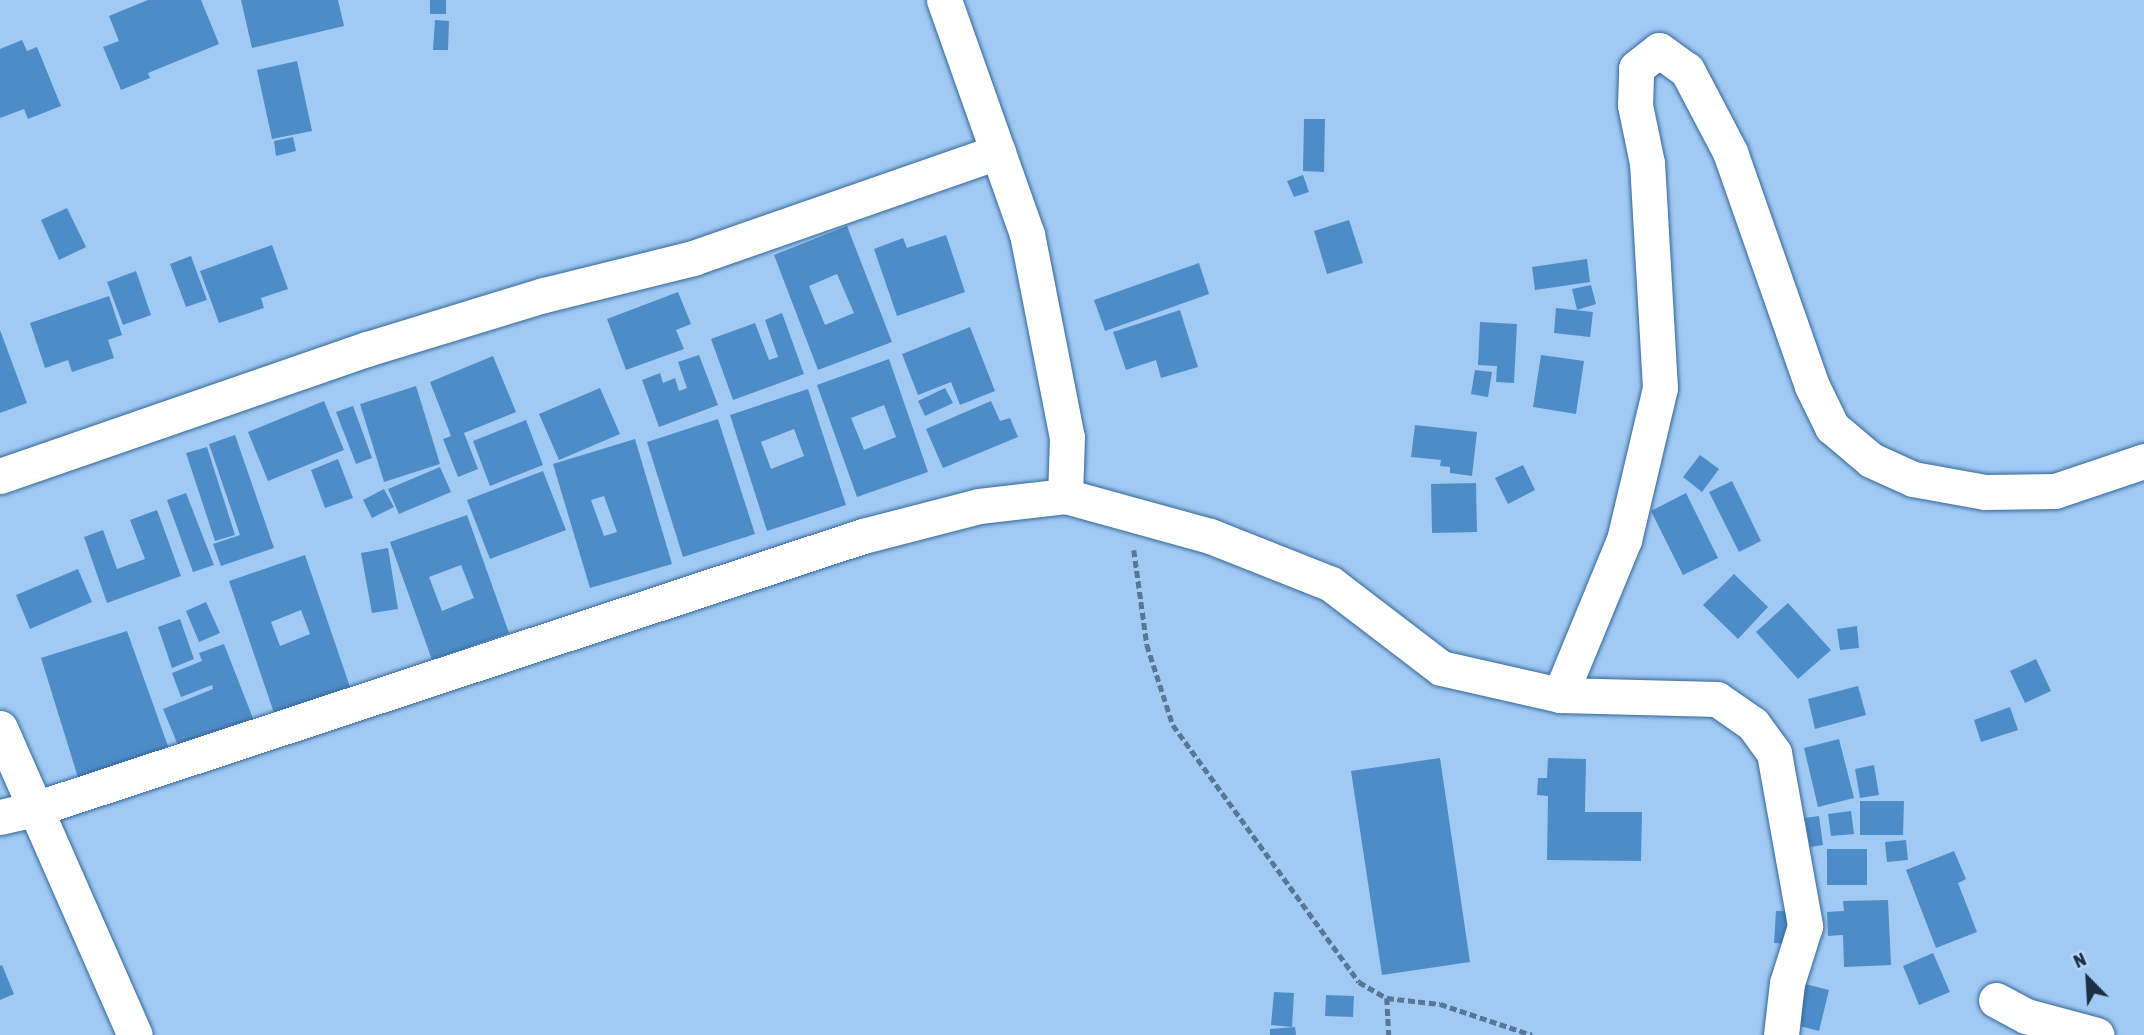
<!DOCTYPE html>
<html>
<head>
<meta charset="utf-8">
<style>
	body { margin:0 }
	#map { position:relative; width:2144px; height:1035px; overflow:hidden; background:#a0caf4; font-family:"Asap Condensed",sans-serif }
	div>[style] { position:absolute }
	.building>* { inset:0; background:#4e8cc8 }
	.path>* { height:4.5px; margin-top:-2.25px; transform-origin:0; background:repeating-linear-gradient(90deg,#587796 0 7px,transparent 0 10.5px) }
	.roads { filter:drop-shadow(0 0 2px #356796) drop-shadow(0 0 2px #356796) }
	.minor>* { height:35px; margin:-17.5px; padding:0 17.5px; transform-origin:17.5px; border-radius:17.5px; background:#fff }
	span { translate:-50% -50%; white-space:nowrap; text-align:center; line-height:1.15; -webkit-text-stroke:5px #b7d6f6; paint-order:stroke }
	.north { position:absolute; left:2053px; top:944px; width:70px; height:70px; -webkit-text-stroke:5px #b7d6f6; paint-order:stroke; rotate:336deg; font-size:19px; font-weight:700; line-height:28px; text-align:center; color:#1b3045 }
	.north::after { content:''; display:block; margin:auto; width:24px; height:32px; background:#1b3045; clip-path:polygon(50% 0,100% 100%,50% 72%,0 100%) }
</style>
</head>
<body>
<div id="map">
	<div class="building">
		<div style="clip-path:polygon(148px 0,201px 0,219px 44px,148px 73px,150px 78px,121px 90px,103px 47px,119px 41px,109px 16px)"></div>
		<div style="clip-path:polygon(241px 0,338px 0,344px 26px,252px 48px)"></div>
		<div style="clip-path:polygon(430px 0,446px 0,446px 14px,430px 14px)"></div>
		<div style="clip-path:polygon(435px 20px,449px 21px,448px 50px,433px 50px)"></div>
		<div style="clip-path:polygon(22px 40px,27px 51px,37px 47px,61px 106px,28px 119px,24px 109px,0 118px,0 49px)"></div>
		<div style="clip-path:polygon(297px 61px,312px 131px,272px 139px,257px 70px)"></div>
		<div style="clip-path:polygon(1304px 119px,1325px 119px,1324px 172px,1303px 171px)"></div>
		<div style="clip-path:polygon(293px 137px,296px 151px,276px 156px,274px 141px)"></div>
		<div style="clip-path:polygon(1303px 175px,1309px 192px,1294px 197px,1287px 181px)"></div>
		<div style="clip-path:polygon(67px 208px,86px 247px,59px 260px,41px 220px)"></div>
		<div style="clip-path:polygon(1349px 220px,1363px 263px,1327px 274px,1314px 231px)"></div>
		<div style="clip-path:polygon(evenodd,847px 226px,892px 342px,818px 370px,774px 255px,847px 226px,837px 274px,854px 313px,825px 325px,809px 286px,837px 274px)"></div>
		<div style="clip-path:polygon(946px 235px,965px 292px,897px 316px,874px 249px,903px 238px,907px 248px)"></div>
		<div style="clip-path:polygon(272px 245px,288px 289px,261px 298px,264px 308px,219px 323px,200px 271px)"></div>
		<div style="clip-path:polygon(191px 256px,207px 300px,186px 307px,170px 264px)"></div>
		<div style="clip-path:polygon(1587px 259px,1590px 282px,1535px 290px,1532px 267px)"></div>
		<div style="clip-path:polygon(1199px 263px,1209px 294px,1105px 331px,1094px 300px)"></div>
		<div style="clip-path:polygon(136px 271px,151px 315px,123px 325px,107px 282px)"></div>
		<div style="clip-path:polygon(1591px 285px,1596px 304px,1577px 310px,1572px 289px)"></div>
		<div style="clip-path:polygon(678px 292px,691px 324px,676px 330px,684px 349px,626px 370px,607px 319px)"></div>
		<div style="clip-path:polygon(109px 296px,122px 335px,108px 340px,114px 358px,72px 372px,68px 360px,45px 368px,30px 323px)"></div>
		<div style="clip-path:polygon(1556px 308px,1593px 312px,1590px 337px,1554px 333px)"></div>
		<div style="clip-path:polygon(1180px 310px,1198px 367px,1161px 378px,1156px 360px,1126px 370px,1113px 332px)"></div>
		<div style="clip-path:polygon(782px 313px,804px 374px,733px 400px,711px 339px,755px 323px,769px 360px,778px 357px,765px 320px)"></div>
		<div style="clip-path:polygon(1480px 322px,1517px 324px,1514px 383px,1496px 382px,1497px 366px,1478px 365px)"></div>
		<div style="clip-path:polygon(970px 327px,995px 391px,960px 405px,951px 382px,918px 395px,902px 354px)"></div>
		<div style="clip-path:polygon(0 330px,27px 403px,0 413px)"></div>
		<div style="clip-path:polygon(699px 355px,718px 405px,659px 427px,642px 380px,660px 373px,663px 383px,675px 378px,679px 391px,687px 388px,678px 362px)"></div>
		<div style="clip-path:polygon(1541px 355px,1584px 361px,1576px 414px,1533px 407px)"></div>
		<div style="clip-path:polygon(493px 356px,516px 412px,464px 433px,478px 469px,458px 477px,443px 439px,451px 436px,430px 382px)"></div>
		<div style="clip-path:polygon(evenodd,889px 359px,928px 472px,857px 497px,817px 385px,889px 359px,884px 405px,896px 437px,864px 450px,851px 418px,884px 405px)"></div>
		<div style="clip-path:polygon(1475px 370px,1492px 372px,1488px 397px,1471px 394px)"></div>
		<div style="clip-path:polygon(416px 386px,440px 464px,384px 482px,360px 404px)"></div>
		<div style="clip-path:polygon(600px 388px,620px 434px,559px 460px,539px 414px)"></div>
		<div style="clip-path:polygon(945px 388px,953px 403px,925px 416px,918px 401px)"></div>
		<div style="clip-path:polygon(evenodd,808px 389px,846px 505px,767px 531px,730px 415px,808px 389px,794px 429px,804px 456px,771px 469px,761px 442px,794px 429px)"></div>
		<div style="clip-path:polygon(324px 401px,344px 450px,268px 481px,248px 432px)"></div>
		<div style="clip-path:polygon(991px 401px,1000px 421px,1010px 418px,1018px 437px,943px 468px,926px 429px)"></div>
		<div style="clip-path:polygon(353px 406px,372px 458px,356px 464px,336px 412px)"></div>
		<div style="clip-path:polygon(718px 419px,755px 534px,683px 557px,647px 442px)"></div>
		<div style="clip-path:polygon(526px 420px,543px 465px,490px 486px,473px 441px)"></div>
		<div style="clip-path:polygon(1415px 425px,1477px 432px,1472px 476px,1450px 473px,1450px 467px,1440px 466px,1441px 460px,1411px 457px)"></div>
		<div style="clip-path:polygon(235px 435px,274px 548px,221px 566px,213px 544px,240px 535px,209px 444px)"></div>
		<div style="clip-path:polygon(evenodd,635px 439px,672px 564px,590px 588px,553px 464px,635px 439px,604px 496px,617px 532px,604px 536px,591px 500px,604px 496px)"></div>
		<div style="clip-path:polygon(207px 447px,235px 535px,215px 541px,186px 453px)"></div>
		<div style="clip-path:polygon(1700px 455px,1719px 469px,1702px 492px,1683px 477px)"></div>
		<div style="clip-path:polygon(338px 459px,353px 498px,325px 508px,311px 470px)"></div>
		<div style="clip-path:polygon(1523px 465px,1535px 490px,1508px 504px,1495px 478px)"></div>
		<div style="clip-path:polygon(440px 467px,451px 492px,399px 514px,388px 489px)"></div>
		<div style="clip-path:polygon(543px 471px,566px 530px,490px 559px,467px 500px)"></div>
		<div style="clip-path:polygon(1732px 481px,1761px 541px,1739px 552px,1709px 492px)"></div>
		<div style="clip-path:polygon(1476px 483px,1477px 532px,1432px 533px,1431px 484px)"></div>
		<div style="clip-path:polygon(384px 489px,394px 507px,372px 518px,363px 500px)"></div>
		<div style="clip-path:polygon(186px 493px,214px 565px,193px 572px,167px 500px)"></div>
		<div style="clip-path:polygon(1686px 493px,1718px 558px,1683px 575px,1651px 511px)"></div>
		<div style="clip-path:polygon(157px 510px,181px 576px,107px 603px,84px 537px,103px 530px,117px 569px,145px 559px,130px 520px)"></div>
		<div style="clip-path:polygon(evenodd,467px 515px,509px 633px,432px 660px,390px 542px,467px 515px,461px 565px,474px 598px,442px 611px,429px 577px,461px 565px)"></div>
		<div style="clip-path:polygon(388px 548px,398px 609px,372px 613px,361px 553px)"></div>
		<div style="clip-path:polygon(evenodd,305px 555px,350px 687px,274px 713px,229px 581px,305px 555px,301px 610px,310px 634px,280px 646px,271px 622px,301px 610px)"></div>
		<div style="clip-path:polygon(78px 569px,92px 602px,30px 629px,16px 595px)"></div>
		<div style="clip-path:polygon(1734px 574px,1768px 607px,1738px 639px,1703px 605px)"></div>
		<div style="clip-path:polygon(206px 602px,220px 633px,199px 642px,186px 611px)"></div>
		<div style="clip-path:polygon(1788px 603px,1831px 650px,1798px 679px,1756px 632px)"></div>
		<div style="clip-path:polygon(180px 619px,194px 659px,172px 668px,158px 627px)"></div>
		<div style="clip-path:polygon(1857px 626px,1859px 648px,1840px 650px,1837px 629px)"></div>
		<div style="clip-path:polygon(127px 631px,169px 749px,80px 784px,41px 658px)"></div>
		<div style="clip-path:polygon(224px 644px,254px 721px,180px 750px,163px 709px,213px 689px,212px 685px,181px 697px,172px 673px,202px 661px,199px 653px)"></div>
		<div style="clip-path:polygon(2036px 659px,2051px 691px,2025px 703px,2010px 671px)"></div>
		<div style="clip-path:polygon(1858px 686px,1866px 715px,1815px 729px,1808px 699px)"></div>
		<div style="clip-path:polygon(2010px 707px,2018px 730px,1981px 742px,1974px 720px)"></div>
		<div style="clip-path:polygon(1839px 739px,1854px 798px,1818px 807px,1804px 748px)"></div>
		<div style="clip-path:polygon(1440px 758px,1470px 962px,1382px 975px,1351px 771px)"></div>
		<div style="clip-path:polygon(1548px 758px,1586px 759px,1585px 812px,1642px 812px,1641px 861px,1547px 860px,1548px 796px,1537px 795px,1538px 778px,1547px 778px)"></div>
		<div style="clip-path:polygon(1874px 765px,1879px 795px,1860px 798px,1855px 769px)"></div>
		<div style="clip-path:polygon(1860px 801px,1904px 801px,1903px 835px,1860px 835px)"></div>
		<div style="clip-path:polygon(1851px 811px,1854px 834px,1831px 836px,1828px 814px)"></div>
		<div style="clip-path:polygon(1819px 816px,1823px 845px,1810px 847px,1805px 818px)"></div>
		<div style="clip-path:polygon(1906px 840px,1908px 860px,1887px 862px,1885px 842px)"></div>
		<div style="clip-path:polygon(1827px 849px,1867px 849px,1867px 885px,1827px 885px)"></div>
		<div style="clip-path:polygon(1954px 851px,1966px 879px,1958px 883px,1977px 932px,1936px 948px,1906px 870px)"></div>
		<div style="clip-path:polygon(1888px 900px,1891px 965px,1844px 967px,1843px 935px,1828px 936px,1827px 912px,1844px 911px,1843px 901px)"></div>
		<div style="clip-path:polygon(1776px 911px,1801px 912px,1798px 945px,1774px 943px)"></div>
		<div style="clip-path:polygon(1933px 953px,1950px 992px,1919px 1005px,1903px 966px)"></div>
		<div style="clip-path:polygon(2px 965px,14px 994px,0 1000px,0 966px)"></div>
		<div style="clip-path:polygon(1801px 983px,1829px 990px,1819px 1031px,1792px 1024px)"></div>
		<div style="clip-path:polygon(1274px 992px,1294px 993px,1292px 1027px,1271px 1025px)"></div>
		<div style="clip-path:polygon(1326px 995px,1354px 996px,1353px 1017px,1325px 1016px)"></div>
		<div style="clip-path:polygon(1295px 1027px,1296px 1035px,1270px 1035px,1270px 1029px)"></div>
	</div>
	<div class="path">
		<div style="left:1134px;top:550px;width:96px;rotate:82.2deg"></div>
		<div style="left:1147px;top:645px;width:84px;rotate:72deg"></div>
		<div style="left:1173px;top:725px;width:317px;rotate:54.1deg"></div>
		<div style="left:1359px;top:982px;width:32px;rotate:30deg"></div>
		<div style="left:1387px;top:998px;width:53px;rotate:6.5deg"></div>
		<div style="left:1440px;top:1004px;width:97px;rotate:18.6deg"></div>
		<div style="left:1387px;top:998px;width:37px;rotate:87deg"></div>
	</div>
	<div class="roads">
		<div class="minor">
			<div style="left:944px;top:0;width:248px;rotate:70.5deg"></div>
			<div style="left:1027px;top:234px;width:207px;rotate:78.9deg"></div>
			<div style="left:1067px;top:437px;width:59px;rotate:91.9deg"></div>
			<div style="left:0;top:476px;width:388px;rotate:-19.1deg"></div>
			<div style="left:367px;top:349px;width:185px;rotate:-17deg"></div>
			<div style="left:544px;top:295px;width:154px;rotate:-13.9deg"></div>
			<div style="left:693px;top:258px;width:323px;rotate:-19.2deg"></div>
			<div style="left:1560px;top:695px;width:168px;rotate:-67.6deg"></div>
			<div style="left:1624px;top:540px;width:156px;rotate:-76.7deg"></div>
			<div style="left:1660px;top:388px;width:225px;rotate:-93.3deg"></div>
			<div style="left:1647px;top:163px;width:59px;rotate:-101.7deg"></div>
			<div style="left:1635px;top:105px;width:37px;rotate:-88deg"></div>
			<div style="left:1636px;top:68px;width:29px;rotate:-38deg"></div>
			<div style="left:1659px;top:50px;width:34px;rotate:36deg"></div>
			<div style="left:1687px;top:70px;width:93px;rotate:62.3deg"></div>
			<div style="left:1730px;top:152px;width:248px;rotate:70.7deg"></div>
			<div style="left:1812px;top:386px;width:46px;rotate:64deg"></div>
			<div style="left:1832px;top:427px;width:51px;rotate:40.2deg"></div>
			<div style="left:1871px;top:460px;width:46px;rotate:24.3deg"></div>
			<div style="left:1913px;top:479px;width:73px;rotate:10.2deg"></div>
			<div style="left:1985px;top:492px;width:70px;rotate:-0.8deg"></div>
			<div style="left:2055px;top:491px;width:94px;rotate:-18.6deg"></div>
			<div style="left:0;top:728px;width:335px;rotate:66.3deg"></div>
			<div style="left:0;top:817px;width:36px;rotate:-13deg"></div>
			<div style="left:35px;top:809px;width:872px;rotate:-18.25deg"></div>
			<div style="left:863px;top:536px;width:120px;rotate:-14.5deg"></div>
			<div style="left:979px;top:506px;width:87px;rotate:-6.6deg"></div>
			<div style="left:1065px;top:496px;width:150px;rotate:15.4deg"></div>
			<div style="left:1210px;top:536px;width:130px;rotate:21.6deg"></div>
			<div style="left:1331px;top:584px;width:138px;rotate:37.4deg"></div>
			<div style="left:1441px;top:668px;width:122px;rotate:12.8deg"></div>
			<div style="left:1560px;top:695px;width:157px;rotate:1.5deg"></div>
			<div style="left:1717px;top:699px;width:44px;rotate:34.8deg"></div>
			<div style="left:1753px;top:724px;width:36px;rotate:54deg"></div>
			<div style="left:1774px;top:753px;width:176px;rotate:79.8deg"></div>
			<div style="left:1805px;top:926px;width:60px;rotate:107.5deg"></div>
			<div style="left:1787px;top:983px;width:52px;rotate:96.6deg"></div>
			<div style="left:1996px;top:1000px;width:34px;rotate:28deg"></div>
			<div style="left:2026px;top:1016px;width:73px;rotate:15deg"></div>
		</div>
	</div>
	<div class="north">N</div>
</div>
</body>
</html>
